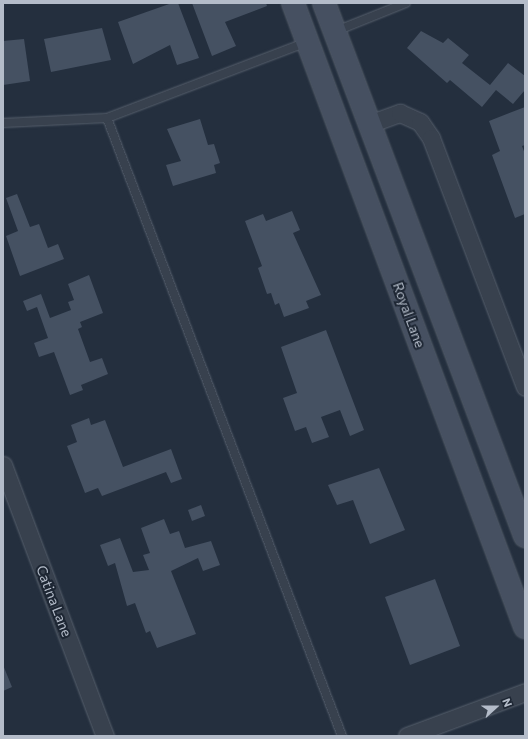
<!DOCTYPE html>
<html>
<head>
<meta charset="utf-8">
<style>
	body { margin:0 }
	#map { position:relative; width:528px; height:739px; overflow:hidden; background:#242f3e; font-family:Commissioner,sans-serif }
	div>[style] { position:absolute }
	.building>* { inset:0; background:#455162 }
	.roads { filter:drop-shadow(0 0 1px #565f6c) drop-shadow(0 0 1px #565f6c) }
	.lane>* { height:8px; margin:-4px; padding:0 4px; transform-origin:4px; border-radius:4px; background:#38414e }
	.street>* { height:17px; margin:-8.5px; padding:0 8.5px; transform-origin:8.5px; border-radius:8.5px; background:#38414e }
	.secondary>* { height:22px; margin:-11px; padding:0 11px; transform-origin:11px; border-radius:11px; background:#465061 }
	span { translate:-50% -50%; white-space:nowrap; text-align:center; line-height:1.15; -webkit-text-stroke:4px #1d2633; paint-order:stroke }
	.street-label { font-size:14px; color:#b4bcc9 }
	.frame { position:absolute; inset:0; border:4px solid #b4bcc9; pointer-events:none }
	.north { position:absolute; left:476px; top:687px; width:40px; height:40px; -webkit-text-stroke:3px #1d2633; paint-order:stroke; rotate:69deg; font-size:11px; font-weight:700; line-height:16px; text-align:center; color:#b4bcc9 }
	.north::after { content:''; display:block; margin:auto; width:14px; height:18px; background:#b4bcc9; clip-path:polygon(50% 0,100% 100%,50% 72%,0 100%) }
</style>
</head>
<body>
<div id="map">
	<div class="building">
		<div style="clip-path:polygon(172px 3px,178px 3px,199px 58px,177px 65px,170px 45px,133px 64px,118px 22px)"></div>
		<div style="clip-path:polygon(192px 3px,266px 3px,267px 6px,225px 22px,236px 46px,212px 56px)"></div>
		<div style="clip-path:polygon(102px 28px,111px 60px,51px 72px,44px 39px)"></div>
		<div style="clip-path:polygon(421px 31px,443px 43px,448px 38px,469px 55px,462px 63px,490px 85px,508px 63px,525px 76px,525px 90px,513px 104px,496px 90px,482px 107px,450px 80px,447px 83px,407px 48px)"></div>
		<div style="clip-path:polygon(24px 39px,30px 81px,3px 85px,3px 41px)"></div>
		<div style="clip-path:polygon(525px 107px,525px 145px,522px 146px,525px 154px,525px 214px,515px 218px,492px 155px,500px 151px,489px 121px)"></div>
		<div style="clip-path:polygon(200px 119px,208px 145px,214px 144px,220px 163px,214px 165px,216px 173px,173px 186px,166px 165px,181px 161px,167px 129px)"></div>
		<div style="clip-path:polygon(17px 194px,30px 227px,39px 224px,48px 248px,58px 244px,64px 259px,20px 276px,6px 236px,18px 231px,6px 198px)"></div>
		<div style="clip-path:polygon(292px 211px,300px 230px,293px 233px,321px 295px,306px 301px,309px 308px,284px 317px,279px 303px,275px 305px,271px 293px,267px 294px,258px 268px,262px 266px,245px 221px,263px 214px,266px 221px)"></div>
		<div style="clip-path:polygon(89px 275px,103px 313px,80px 322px,82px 327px,78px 329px,90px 362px,102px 358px,108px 374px,81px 385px,83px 390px,70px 395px,54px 352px,39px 357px,34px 343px,48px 338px,37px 307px,27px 311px,23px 301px,41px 294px,50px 318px,71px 310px,68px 302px,74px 300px,68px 284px)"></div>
		<div style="clip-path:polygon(326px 330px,364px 430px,350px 436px,340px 410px,321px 417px,329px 437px,312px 443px,306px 427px,295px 431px,283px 398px,297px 393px,281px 347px)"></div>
		<div style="clip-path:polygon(89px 418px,91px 425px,105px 420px,123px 467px,171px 449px,182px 479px,171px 483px,166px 472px,102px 496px,98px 488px,85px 493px,67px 446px,77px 442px,71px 425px)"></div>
		<div style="clip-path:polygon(379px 468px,405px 530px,370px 544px,353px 500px,337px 505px,328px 485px)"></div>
		<div style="clip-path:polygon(201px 505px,205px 516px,192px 521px,188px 510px)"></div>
		<div style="clip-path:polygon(164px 519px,170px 534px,179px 531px,185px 548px,211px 541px,220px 565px,203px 571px,198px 558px,171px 571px,196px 634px,157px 648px,150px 631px,146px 633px,135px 603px,127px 606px,115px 563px,108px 566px,100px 545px,120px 538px,133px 572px,149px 570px,143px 555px,150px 553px,141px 528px)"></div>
		<div style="clip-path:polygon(435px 579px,460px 646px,410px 665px,385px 597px)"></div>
		<div style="clip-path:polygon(3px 665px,12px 687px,3px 691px)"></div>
	</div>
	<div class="roads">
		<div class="lane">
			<div style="left:336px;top:31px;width:75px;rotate:-21.8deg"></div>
			<div style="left:107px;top:118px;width:661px;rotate:69.18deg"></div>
			<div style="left:3px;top:123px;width:104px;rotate:-2.8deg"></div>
			<div style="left:107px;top:118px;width:214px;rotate:-20.8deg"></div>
		</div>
		<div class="street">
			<div style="left:369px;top:124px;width:33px;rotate:-20deg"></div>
			<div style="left:400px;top:113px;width:22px;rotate:24deg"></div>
			<div style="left:420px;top:122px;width:19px;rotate:55deg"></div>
			<div style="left:431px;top:138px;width:266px;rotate:69.3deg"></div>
			<div style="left:3px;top:465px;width:290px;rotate:69.4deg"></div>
			<div style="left:407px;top:736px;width:126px;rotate:-20.4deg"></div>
		</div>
		<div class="secondary">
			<div style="left:293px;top:3px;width:666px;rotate:69.61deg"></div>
			<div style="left:324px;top:3px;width:570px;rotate:69.34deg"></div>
		</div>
	</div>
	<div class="street-label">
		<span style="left:409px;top:315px;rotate:70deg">Royal Lane</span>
		<span style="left:54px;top:601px;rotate:69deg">Catina Lane</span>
	</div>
	<div class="frame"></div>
	<div class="north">N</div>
</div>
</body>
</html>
